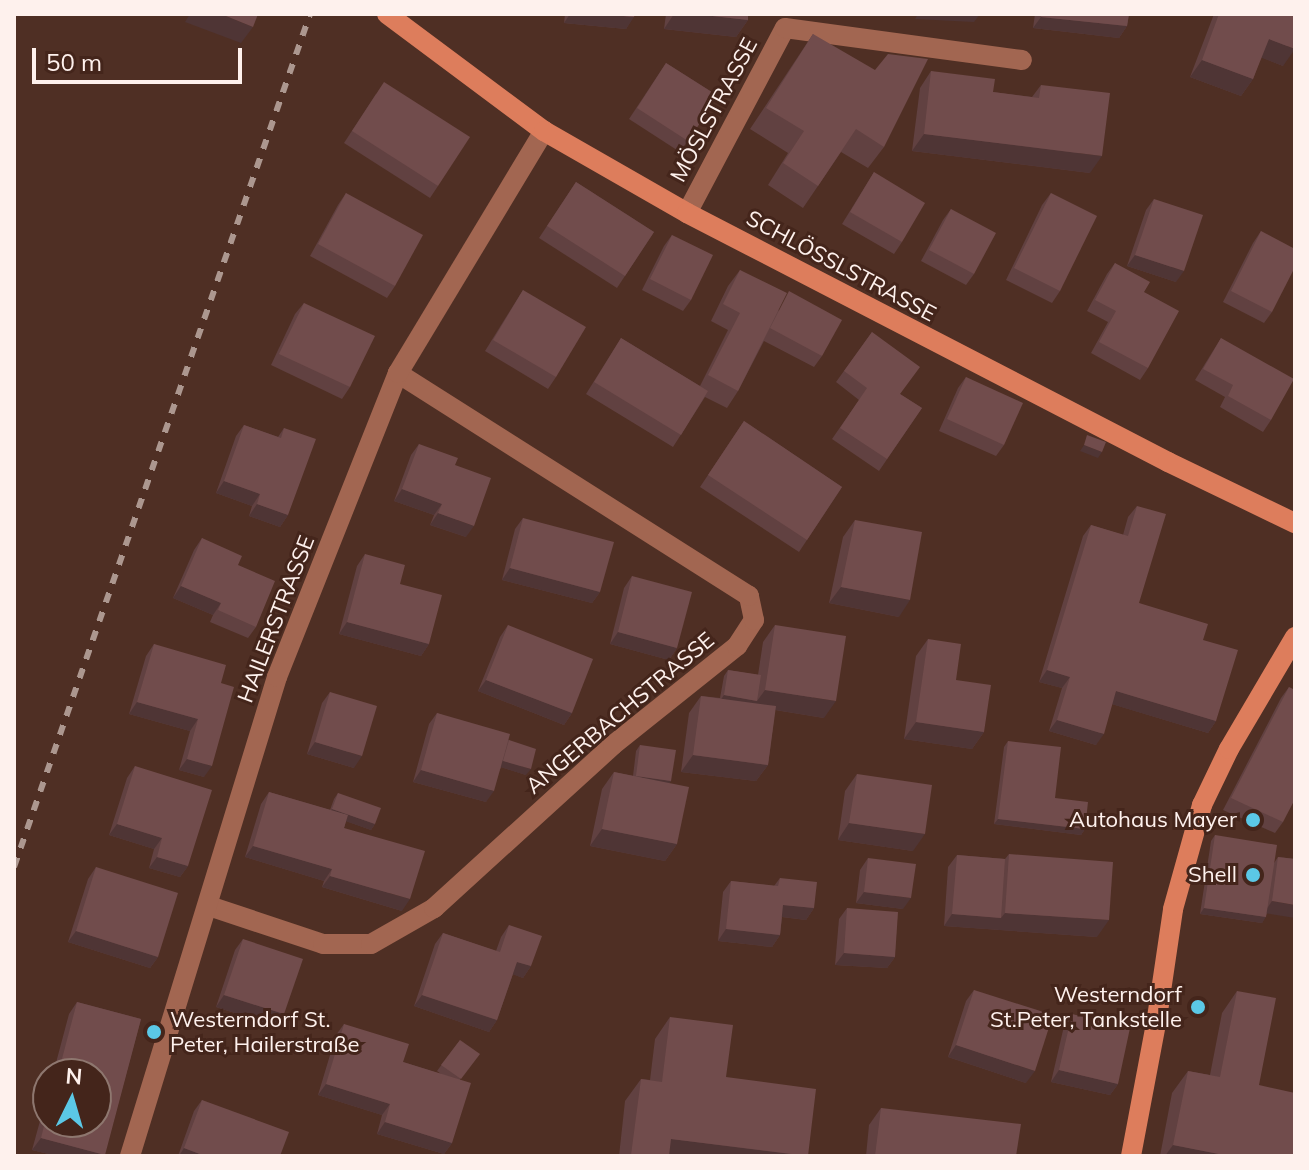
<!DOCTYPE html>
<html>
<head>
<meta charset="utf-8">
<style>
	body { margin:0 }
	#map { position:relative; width:1309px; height:1170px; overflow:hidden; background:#4f2f24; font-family:Mulish,sans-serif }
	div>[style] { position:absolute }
	.street>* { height:20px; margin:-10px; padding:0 10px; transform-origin:10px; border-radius:10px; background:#a26651 }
	.secondary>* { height:20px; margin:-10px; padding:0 10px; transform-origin:10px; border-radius:10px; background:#dd7d5c }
	.rail>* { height:6px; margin-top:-3px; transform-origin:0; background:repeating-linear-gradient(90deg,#ac978f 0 10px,transparent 0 20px) }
	.wall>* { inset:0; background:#614141 }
	.shaded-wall>* { inset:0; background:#4f3535 }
	.building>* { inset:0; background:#714c4c }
	.dots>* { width:22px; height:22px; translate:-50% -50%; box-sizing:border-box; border:4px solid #44251b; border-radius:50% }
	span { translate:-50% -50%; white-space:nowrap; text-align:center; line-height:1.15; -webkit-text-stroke:6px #44251b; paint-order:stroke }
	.street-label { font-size:22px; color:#fef1ed }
	.poi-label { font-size:22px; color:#fef1ed }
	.right { translate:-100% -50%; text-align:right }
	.left { translate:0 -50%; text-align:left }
	.frame { position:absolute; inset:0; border:16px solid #fef1ed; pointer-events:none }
	.north { position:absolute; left:32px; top:1058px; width:80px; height:80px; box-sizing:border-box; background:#44251b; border:2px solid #8e776f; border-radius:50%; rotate:5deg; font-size:22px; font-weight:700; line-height:32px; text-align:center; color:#fef1ed }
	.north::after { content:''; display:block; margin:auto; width:28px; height:36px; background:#5bc8e6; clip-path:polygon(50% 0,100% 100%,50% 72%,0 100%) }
	.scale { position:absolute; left:32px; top:48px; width:210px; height:36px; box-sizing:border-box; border:4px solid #fef1ed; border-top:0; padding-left:10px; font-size:24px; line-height:28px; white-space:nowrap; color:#fef1ed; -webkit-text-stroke:6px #44251b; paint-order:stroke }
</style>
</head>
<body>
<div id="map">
	<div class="street">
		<div style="left:687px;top:213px;width:209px;rotate:-62.1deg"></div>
		<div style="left:785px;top:28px;width:239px;rotate:7.7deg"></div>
		<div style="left:209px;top:906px;width:120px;rotate:18.4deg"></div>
		<div style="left:323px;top:944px;width:48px"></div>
		<div style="left:371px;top:944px;width:73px;rotate:-29.7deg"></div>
		<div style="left:434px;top:908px;width:242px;rotate:-42.3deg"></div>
		<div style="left:613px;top:745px;width:159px;rotate:-38.6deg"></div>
		<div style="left:737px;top:646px;width:31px;rotate:-57deg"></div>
		<div style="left:754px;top:620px;width:25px;rotate:-102deg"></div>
		<div style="left:749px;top:596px;width:416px;rotate:-147.6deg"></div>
		<div style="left:130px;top:1156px;width:501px;rotate:-72.94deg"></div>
		<div style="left:277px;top:677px;width:327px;rotate:-68.3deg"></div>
		<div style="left:398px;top:373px;width:283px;rotate:-58.9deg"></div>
	</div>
	<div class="secondary">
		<div style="left:387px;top:14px;width:196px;rotate:36.7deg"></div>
		<div style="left:544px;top:131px;width:165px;rotate:29.8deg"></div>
		<div style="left:687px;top:213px;width:542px;rotate:27.37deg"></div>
		<div style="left:1168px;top:462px;width:141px;rotate:25.7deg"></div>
		<div style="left:1131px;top:1156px;width:140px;rotate:-79.3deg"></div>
		<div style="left:1157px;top:1018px;width:110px;rotate:-81.6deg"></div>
		<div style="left:1173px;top:909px;width:108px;rotate:-74.4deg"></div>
		<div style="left:1202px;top:805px;width:62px;rotate:-64.3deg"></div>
		<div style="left:1229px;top:749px;width:130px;rotate:-59.5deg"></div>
	</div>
	<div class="rail">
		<div style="left:14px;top:867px;width:903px;rotate:-70.86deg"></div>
	</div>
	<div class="wall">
		<div style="clip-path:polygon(565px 14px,635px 14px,626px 29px,564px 23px)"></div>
		<div style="clip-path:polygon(666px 14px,748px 14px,748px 20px,736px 37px,664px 29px)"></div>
		<div style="clip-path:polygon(1035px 14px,1129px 14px,1127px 26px,1119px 38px,1033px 28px)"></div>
		<div style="clip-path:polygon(1214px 14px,1295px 14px,1283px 66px,1261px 57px,1253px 79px,1241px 96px,1190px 77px)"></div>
		<div style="clip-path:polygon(813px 34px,884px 147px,868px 168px,841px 152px,803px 208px,768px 185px,788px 153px,750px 129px)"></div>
		<div style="clip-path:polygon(666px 63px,718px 96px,680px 152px,629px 119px)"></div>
		<div style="clip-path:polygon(931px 71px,993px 92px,1032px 97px,1041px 85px,1090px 173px,912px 151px,920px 88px)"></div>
		<div style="clip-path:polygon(376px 94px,438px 186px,430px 198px,344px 143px)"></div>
		<div style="clip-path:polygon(874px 172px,902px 242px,894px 254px,842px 224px)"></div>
		<div style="clip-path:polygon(576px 182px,654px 232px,617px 288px,539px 238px)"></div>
		<div style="clip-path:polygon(346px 193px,395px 286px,387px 298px,310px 256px,338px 205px)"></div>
		<div style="clip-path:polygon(1051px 193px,1060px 291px,1052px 303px,1006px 280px,1042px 205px)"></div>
		<div style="clip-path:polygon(1154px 199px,1176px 282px,1127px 266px,1146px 210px)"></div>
		<div style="clip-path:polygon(951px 209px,974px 274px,966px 285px,921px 261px,943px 220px)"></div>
		<div style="clip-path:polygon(1261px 231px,1272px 312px,1264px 323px,1223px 302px,1253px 243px)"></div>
		<div style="clip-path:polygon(672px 235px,691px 300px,683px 311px,642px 290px,664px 246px)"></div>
		<div style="clip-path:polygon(1115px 263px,1144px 292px,1148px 368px,1140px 380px,1091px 353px,1108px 322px,1087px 311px,1107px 274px)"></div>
		<div style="clip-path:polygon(740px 270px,822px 356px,814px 367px,764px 341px,738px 391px,727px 408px,705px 397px,673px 447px,586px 394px,621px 338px,700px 386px,728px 330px,711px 321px,728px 286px)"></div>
		<div style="clip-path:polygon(523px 290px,556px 377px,548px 389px,485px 351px)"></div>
		<div style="clip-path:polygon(304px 303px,350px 387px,342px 399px,271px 365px,295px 314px)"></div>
		<div style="clip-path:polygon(872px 332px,900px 394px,922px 408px,879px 471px,832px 439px,859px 400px,836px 382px)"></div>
		<div style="clip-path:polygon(1221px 338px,1271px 420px,1263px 432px,1220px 407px,1225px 397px,1195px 380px)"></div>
		<div style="clip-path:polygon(966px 377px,1004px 445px,996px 456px,939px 431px,958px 388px)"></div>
		<div style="clip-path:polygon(744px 421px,842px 487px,799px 552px,700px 487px)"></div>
		<div style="clip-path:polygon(244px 425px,278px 437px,284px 428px,288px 515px,280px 527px,249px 516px,252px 506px,216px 493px,236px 436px)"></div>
		<div style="clip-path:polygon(419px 444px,466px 537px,430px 525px,434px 515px,394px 501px,411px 455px)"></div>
		<div style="clip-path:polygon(1137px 506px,1139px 603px,1203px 640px,1216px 721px,1208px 733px,1112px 704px,1096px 745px,1049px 731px,1062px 688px,1039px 682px,1083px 536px,1091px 525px,1123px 535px,1128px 517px)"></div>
		<div style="clip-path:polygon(523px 518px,600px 592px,592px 603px,502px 580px,515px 529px)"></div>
		<div style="clip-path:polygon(855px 520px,899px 617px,829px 603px,843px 537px)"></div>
		<div style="clip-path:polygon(202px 538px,238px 565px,256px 627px,248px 638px,210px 622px,213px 615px,173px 598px,194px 550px)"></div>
		<div style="clip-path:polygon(365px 554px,400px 584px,429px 644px,421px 656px,339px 634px,357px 566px)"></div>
		<div style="clip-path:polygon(632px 576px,677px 648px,669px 660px,610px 644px,624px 588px)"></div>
		<div style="clip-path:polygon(508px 625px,572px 713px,564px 725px,478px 691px,500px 637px)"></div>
		<div style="clip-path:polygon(775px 625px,824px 718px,775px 710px,768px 765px,756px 781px,681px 772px,689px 713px,701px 696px,720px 698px,724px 676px,728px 670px,758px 675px,763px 642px)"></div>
		<div style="clip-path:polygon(928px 639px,956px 680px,984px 732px,972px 749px,904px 739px,916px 656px)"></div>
		<div style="clip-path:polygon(154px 644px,221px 683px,204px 777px,179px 770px,190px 731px,129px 714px,146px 656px)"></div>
		<div style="clip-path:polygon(1289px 687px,1283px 822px,1275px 833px,1223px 810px,1281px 698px)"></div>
		<div style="clip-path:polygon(330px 692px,354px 768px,307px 754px,322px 703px)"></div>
		<div style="clip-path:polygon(437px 713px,509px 740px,526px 775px,501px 767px,486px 802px,413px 782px,429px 724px)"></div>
		<div style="clip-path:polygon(1008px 741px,1055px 798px,1085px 829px,1081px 835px,994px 824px,1004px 747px)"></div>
		<div style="clip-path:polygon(640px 745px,671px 781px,669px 783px,677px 844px,665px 861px,590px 846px,602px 789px,614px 772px,633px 776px,636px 751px)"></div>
		<div style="clip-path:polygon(135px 766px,188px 866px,180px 877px,149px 868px,154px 849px,109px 835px,127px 778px)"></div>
		<div style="clip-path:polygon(857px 774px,913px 851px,838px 840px,845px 791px)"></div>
		<div style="clip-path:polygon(269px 792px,330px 810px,334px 799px,338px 793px,375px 824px,371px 830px,346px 821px,344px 828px,402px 911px,322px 887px,324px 881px,245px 857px,261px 804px)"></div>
		<div style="clip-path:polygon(1215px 835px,1274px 863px,1278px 857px,1295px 859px,1262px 923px,1200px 914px,1211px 841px)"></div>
		<div style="clip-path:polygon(1009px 854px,1097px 937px,944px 926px,948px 867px,957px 855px,1005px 859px)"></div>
		<div style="clip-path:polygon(868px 858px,903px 909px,856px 903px,860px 870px)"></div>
		<div style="clip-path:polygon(96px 867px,158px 957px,150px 968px,68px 942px,88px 879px)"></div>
		<div style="clip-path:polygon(780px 878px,814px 908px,806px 920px,782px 917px,780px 935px,772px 947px,718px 941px,723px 892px,731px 881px,774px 886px)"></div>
		<div style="clip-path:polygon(847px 908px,895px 957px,887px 968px,835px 965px,839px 919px)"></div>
		<div style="clip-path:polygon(509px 925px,531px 966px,523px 978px,513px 974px,497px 1020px,489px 1032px,414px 1006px,435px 944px,443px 933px,496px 951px,501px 937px)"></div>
		<div style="clip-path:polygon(243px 939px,284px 1014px,276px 1026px,216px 1007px,235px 950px)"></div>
		<div style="clip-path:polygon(974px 990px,1026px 1083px,948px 1057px,966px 1001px)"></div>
		<div style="clip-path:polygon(1237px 991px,1259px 1085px,1295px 1156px,1160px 1156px,1172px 1093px,1188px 1071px,1210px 1075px,1222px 1013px)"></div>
		<div style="clip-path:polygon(77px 1002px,141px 1019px,104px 1156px,57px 1156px,32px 1150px,48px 1092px,48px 1122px,96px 1122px,96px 1074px,53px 1074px,69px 1014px)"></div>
		<div style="clip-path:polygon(1072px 1014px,1118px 1084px,1110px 1095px,1051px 1082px,1064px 1026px)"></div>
		<div style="clip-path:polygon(670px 1017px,726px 1077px,808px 1156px,619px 1156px,625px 1101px,641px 1079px,650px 1080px,655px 1039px)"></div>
		<div style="clip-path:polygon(344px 1024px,403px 1062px,441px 1074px,437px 1071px,460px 1040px,460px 1080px,452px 1143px,444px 1154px,377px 1134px,382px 1115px,318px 1095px,336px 1035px)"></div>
		<div style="clip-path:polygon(202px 1100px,280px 1156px,178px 1156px,194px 1111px)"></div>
		<div style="clip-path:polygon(881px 1108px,1016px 1156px,866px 1156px,869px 1125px)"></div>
	</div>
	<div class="shaded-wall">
		<div style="clip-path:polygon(190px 14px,221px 14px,253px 27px,241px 43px,185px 22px)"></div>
		<div style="clip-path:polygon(570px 14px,601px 14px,634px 17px,626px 29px,564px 23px)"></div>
		<div style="clip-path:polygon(674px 14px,695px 14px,748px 20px,736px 37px,664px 29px)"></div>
		<div style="clip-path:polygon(918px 14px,980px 14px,974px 22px,915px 19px)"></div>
		<div style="clip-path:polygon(1041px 17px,1127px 26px,1119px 38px,1033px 28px)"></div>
		<div style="clip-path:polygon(1269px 39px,1295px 49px,1283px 66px,1257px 56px)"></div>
		<div style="clip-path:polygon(1202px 60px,1253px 79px,1241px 96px,1190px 77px)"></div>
		<div style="clip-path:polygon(924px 134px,1102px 156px,1090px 173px,912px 151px)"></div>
		<div style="clip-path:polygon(1135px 255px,1184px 271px,1176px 282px,1127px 266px)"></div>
		<div style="clip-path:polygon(1084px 445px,1102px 452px,1098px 458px,1080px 451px)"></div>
		<div style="clip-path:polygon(224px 481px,260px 494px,252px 506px,216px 493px)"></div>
		<div style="clip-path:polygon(402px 489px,442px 504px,434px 515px,394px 501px)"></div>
		<div style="clip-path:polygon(257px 504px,288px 515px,280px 527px,249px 516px)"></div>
		<div style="clip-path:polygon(438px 513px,474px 526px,466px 537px,430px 525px)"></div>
		<div style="clip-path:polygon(510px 568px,600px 592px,592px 603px,502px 580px)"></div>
		<div style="clip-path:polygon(181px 586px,221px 603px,213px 615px,173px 598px)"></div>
		<div style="clip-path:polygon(841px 587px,910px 600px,899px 617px,829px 603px)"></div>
		<div style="clip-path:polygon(347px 622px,429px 644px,421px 656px,339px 634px)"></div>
		<div style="clip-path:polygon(618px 632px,677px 648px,669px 660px,610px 644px)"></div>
		<div style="clip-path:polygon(1047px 670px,1070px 677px,1062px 688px,1039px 682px)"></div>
		<div style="clip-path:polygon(486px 680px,572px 713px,564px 725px,478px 691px)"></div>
		<div style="clip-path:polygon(765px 690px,836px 701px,824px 718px,720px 701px,724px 695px,757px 701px)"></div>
		<div style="clip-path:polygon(1116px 691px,1216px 721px,1208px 733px,1108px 703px)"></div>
		<div style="clip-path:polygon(137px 702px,198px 719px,190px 731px,129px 714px)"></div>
		<div style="clip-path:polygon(1057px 720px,1104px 734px,1096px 745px,1049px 731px)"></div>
		<div style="clip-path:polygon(916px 722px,984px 732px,972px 749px,904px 739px)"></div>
		<div style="clip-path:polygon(315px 742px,362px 756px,354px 768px,307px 754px)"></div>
		<div style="clip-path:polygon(693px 755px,768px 765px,756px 781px,681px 772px)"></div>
		<div style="clip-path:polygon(187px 759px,212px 766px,204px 777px,179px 770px)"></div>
		<div style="clip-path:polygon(501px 760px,531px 769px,526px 775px,497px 766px)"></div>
		<div style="clip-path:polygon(421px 770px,494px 791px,486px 802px,413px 782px)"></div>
		<div style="clip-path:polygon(636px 776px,671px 781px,667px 786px)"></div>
		<div style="clip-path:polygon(332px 809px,375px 824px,371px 830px,328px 815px)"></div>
		<div style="clip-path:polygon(998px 819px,1085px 829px,1081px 835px,994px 824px)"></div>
		<div style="clip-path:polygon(849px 823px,925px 834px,913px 851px,838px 840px)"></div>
		<div style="clip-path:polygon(117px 824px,162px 838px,154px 849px,109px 835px)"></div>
		<div style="clip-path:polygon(602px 829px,677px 844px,665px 861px,590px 846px)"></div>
		<div style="clip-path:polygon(253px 846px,332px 869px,324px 881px,245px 857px)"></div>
		<div style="clip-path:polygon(157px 857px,188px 866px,180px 877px,149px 868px)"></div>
		<div style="clip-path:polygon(330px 876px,410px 899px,402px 911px,322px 887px)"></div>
		<div style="clip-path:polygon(864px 892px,911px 898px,903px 909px,856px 903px)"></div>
		<div style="clip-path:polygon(1272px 901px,1295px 905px,1295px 918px,1264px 913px)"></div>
		<div style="clip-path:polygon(783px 905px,814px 908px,806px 920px,775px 916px)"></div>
		<div style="clip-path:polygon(1204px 908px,1266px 917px,1262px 923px,1200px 914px)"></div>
		<div style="clip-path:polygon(1005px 913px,1109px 920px,1097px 937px,944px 926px,952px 914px,1001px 918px)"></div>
		<div style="clip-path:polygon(726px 929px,780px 935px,772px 947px,718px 941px)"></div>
		<div style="clip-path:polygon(76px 931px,158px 957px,150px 968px,68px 942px)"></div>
		<div style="clip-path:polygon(844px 953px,895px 957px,887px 968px,835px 965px)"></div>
		<div style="clip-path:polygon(517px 962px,531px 966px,523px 978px,509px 973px)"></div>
		<div style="clip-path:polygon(224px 995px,284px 1014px,276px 1026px,216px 1007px)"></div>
		<div style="clip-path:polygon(422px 995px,497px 1020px,489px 1032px,414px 1006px)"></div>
		<div style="clip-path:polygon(956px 1045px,1035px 1071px,1026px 1083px,948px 1057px)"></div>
		<div style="clip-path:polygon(1059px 1070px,1118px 1084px,1110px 1095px,1051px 1082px)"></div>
		<div style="clip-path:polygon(326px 1084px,390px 1104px,382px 1115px,318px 1095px)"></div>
		<div style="clip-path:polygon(385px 1122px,452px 1143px,444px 1154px,377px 1134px)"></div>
		<div style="clip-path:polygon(41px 1138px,105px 1155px,104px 1156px,57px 1156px,32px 1150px)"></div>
		<div style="clip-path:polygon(671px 1139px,807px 1156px,659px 1156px)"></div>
		<div style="clip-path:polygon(1173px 1145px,1229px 1156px,1165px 1156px)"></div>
		<div style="clip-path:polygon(184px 1148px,205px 1156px,179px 1156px)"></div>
	</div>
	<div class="building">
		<div style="clip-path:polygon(221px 14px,258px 14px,253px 27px)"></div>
		<div style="clip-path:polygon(601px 14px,635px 14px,634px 17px)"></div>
		<div style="clip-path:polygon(695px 14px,748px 14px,748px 20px)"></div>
		<div style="clip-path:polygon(1042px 14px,1129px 14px,1127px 26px,1041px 17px)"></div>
		<div style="clip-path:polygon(1219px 14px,1295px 14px,1295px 49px,1269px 39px,1253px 79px,1202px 60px)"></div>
		<div style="clip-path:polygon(813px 34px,875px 70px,888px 54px,928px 59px,884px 147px,856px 129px,818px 186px,783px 163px,804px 131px,766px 108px)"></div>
		<div style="clip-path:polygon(666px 63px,718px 96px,688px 141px,637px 108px)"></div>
		<div style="clip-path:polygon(931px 71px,995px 79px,993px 92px,1039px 98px,1041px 85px,1110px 93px,1102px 156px,924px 134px)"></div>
		<div style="clip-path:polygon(384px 82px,470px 137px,438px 186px,352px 131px)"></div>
		<div style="clip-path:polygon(874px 172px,925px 203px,902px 242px,850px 212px)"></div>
		<div style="clip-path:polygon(576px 182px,654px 232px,625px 276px,547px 226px)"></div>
		<div style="clip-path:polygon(346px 193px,423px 235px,395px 286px,318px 244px)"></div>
		<div style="clip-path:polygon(1051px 193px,1097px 216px,1060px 291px,1014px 268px)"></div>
		<div style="clip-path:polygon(1154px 199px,1203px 215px,1184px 271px,1135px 255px)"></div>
		<div style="clip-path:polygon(951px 209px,996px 233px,974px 274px,929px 250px)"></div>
		<div style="clip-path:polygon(1261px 231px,1295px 249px,1295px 267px,1272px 312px,1231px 291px)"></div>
		<div style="clip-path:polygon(672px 235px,713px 255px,691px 300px,650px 279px)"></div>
		<div style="clip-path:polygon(1115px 263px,1150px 282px,1144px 292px,1179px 311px,1148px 368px,1099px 342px,1116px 311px,1095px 300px)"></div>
		<div style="clip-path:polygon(740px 270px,787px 293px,738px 391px,708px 375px,740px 313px,723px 304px)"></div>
		<div style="clip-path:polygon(523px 290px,586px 327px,556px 377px,493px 340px)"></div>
		<div style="clip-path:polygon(789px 291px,842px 320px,822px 356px,770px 328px)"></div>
		<div style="clip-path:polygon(304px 303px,375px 336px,350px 387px,279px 354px)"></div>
		<div style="clip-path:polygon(872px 332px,920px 367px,900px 394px,922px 408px,887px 459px,840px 428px,867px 388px,844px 371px)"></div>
		<div style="clip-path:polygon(621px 338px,708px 391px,681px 435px,594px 382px)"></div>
		<div style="clip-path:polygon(1221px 338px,1294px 379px,1271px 420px,1228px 396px,1233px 385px,1203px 369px)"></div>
		<div style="clip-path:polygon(966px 377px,1023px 403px,1004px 445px,947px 419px)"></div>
		<div style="clip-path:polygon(744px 421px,842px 487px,807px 540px,708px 475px)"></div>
		<div style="clip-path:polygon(244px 425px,281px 438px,284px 428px,316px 439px,288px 515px,257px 504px,260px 494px,224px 481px)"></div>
		<div style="clip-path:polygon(1087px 435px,1106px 442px,1102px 452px,1084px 445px)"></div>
		<div style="clip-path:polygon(419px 444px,458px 458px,455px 465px,491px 478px,474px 526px,438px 513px,442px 504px,402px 489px)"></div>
		<div style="clip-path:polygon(1137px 506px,1166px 514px,1139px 603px,1208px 624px,1203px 640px,1238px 650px,1216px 721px,1116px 691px,1104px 734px,1057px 720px,1070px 677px,1047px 670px,1091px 525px,1128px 536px)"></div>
		<div style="clip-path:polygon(523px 518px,614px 542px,600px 592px,510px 568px)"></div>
		<div style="clip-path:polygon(855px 520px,922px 532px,910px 600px,841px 587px)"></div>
		<div style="clip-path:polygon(202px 538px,242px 556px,238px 565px,275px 581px,256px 627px,218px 610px,221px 603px,181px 586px)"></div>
		<div style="clip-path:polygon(365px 554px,405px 565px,400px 584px,442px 595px,429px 644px,347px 622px)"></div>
		<div style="clip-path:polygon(632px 576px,692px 592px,677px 648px,618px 632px)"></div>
		<div style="clip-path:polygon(508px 625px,593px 659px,572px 713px,486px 680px)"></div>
		<div style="clip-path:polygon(775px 625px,846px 636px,836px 701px,765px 690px)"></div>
		<div style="clip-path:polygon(928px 639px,961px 644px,956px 680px,991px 685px,984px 732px,916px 722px)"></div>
		<div style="clip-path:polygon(154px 644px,226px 665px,221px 683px,234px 687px,212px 766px,187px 759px,198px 719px,137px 702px)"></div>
		<div style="clip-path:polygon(728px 670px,761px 675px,757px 701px,724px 695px)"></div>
		<div style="clip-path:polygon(1289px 687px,1295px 690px,1295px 799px,1283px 822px,1231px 798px)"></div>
		<div style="clip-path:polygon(330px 692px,377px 706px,362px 756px,315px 742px)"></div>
		<div style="clip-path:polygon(701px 696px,776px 706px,768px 765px,693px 755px)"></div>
		<div style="clip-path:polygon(437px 713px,510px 734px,494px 791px,421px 770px)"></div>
		<div style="clip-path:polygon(509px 740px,536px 749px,531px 769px,503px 761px)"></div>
		<div style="clip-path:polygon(1008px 741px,1061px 747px,1055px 798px,1088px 802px,1085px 829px,998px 819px)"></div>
		<div style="clip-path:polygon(640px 745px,676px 750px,671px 781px,636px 776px)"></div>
		<div style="clip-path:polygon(135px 766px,212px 790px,188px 866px,157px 857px,162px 838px,117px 824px)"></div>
		<div style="clip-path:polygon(614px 772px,689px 787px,677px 844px,602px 829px)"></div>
		<div style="clip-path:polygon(857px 774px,932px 785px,925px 834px,849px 823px)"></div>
		<div style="clip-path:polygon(269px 792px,348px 815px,344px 828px,425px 851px,410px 899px,330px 876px,332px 869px,253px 846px)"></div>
		<div style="clip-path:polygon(338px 793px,381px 808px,375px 824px,332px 809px)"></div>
		<div style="clip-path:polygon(1215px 835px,1277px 845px,1266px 917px,1204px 908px)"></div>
		<div style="clip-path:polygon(1009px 854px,1113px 862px,1109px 920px,1005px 913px)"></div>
		<div style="clip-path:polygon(957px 855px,1005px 859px,1001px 918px,952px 914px)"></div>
		<div style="clip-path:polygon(1278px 857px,1295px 859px,1295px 905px,1272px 901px)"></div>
		<div style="clip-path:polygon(868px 858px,916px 864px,911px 898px,864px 892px)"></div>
		<div style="clip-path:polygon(96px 867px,178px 893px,158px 957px,76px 931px)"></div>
		<div style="clip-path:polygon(780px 878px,817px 882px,814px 908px,783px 905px,780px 935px,726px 929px,731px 881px,778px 886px)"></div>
		<div style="clip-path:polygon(847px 908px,898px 912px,895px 957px,844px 953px)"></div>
		<div style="clip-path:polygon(509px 925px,542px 936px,531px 966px,517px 962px,497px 1020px,422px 995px,443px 933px,500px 952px)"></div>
		<div style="clip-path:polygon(243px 939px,303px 959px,284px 1014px,224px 995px)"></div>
		<div style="clip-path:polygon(974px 990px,1053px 1015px,1035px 1071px,956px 1045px)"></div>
		<div style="clip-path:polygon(1237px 991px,1276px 998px,1259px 1085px,1295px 1093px,1295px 1156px,1229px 1156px,1173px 1145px,1188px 1071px,1220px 1077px)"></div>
		<div style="clip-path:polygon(77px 1002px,141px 1019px,105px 1155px,41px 1138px,48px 1110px,48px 1122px,96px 1122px,96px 1074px,58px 1074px)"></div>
		<div style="clip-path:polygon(1072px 1014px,1130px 1028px,1118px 1084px,1059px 1070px)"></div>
		<div style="clip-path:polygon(670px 1017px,733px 1025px,726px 1077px,816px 1089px,808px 1156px,671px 1139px,669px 1156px,631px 1155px,641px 1079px,662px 1082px)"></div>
		<div style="clip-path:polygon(344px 1024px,409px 1044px,403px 1062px,471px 1083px,452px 1143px,385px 1122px,390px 1104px,326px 1084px)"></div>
		<div style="clip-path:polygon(460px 1040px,480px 1054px,461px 1079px,441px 1065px)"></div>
		<div style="clip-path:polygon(202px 1100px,289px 1132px,280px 1156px,205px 1156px,184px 1148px)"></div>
		<div style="clip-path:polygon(881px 1108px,1021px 1124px,1016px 1156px,875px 1156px)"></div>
	</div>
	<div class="dots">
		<div style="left:1253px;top:820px;background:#5bc8e6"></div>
		<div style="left:1253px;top:875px;background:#5bc8e6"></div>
		<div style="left:1198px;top:1007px;background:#5bc8e6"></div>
		<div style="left:154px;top:1032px;background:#5bc8e6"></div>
	</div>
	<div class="street-label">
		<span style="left:714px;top:110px;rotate:-62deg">MÖSLSTRASSE</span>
		<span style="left:841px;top:266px;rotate:28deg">SCHLÖSSLSTRASSE</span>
		<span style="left:276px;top:619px;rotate:-69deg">HAILERSTRASSE</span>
		<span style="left:620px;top:713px;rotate:-40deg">ANGERBACHSTRASSE</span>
	</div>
	<div class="poi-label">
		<span class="right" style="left:1237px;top:820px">Autohaus Mayer</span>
		<span class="right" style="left:1237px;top:875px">Shell</span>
		<span class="right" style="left:1182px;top:1007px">Westerndorf<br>St.Peter, Tankstelle</span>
		<span class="left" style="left:170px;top:1032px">Westerndorf St.<br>Peter, Hailerstraße</span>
	</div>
	<div class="frame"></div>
	<div class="north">N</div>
	<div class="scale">50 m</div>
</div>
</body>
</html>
